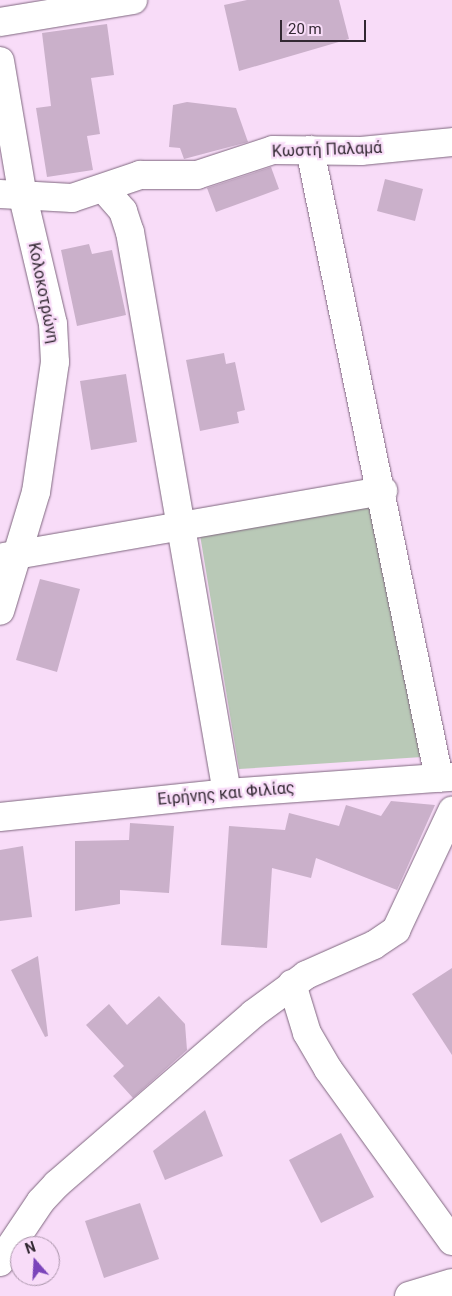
<!DOCTYPE html>
<html>
<head>
<meta charset="utf-8">
<style>
	body { margin:0 }
	#map { position:relative; width:452px; height:1296px; overflow:hidden; background:#f8dcf8; font-family:Roboto,sans-serif }
	div>[style] { position:absolute }
	.green>* { inset:0; background:#b9c9b7 }
	.building>* { inset:0; background:#cab0ca }
	.roads { filter:drop-shadow(0 0 1px #7f677f) drop-shadow(0 0 1px #7f677f) }
	.minor>* { height:28px; margin:-14px; padding:0 14px; transform-origin:14px; border-radius:14px; background:#fff }
	.tertiary>* { height:28px; margin:-14px; padding:0 14px; transform-origin:14px; border-radius:14px; background:#fff }
	span { translate:-50% -50%; white-space:nowrap; text-align:center; line-height:1.15; -webkit-text-stroke:4.5px #f8dcf8; paint-order:stroke }
	.street-label { font-size:16px; color:#322832 }
	.north { position:absolute; left:10px; top:1236px; width:50px; height:50px; box-sizing:border-box; background:#f8dcf8; border:1px solid #a994a9; border-radius:50%; rotate:341deg; font-size:14px; font-weight:700; line-height:20px; text-align:center; color:#322832 }
	.north::after { content:''; display:block; margin:auto; width:18px; height:22px; background:#7b44ba; clip-path:polygon(50% 0,100% 100%,50% 72%,0 100%) }
	.scale { position:absolute; left:280px; top:20px; width:86px; height:22px; box-sizing:border-box; border:2px solid #322832; border-top:0; padding-left:6px; font-size:15px; line-height:18px; white-space:nowrap; color:#322832; -webkit-text-stroke:4px #f8dcf8; paint-order:stroke }
</style>
</head>
<body>
<div id="map">
	<div class="green">
		<div style="clip-path:polygon(374px 506px,422px 757px,239px 769px,200px 535px)"></div>
	</div>
	<div class="building">
		<div style="clip-path:polygon(247px 0,339px 0,349px 39px,239px 71px,224px 5px)"></div>
		<div style="clip-path:polygon(107px 24px,114px 75px,91px 78px,100px 134px,87px 136px,93px 170px,47px 177px,36px 108px,51px 106px,42px 33px)"></div>
		<div style="clip-path:polygon(187px 102px,236px 108px,248px 142px,184px 159px,180px 148px,169px 147px,173px 105px)"></div>
		<div style="clip-path:polygon(271px 167px,279px 189px,216px 212px,207px 188px)"></div>
		<div style="clip-path:polygon(385px 179px,423px 189px,415px 221px,377px 211px)"></div>
		<div style="clip-path:polygon(89px 244px,92px 254px,112px 250px,126px 315px,77px 326px,61px 250px)"></div>
		<div style="clip-path:polygon(224px 353px,226px 364px,235px 362px,245px 410px,237px 412px,239px 423px,200px 431px,186px 360px)"></div>
		<div style="clip-path:polygon(126px 374px,137px 442px,91px 450px,80px 381px)"></div>
		<div style="clip-path:polygon(40px 579px,80px 589px,57px 672px,16px 660px)"></div>
		<div style="clip-path:polygon(391px 801px,435px 805px,397px 890px,316px 858px,311px 878px,272px 868px,267px 948px,221px 945px,229px 826px,285px 830px,289px 813px,339px 826px,346px 805px,381px 816px)"></div>
		<div style="clip-path:polygon(130px 823px,174px 826px,169px 893px,120px 890px,120px 904px,75px 911px,75px 841px,129px 840px)"></div>
		<div style="clip-path:polygon(23px 846px,32px 917px,0 921px,0 850px)"></div>
		<div style="clip-path:polygon(38px 956px,48px 1036px,45px 1037px,11px 970px)"></div>
		<div style="clip-path:polygon(452px 968px,452px 1055px,412px 994px)"></div>
		<div style="clip-path:polygon(159px 996px,185px 1024px,187px 1050px,133px 1098px,113px 1076px,124px 1066px,86px 1025px,109px 1004px,127px 1025px)"></div>
		<div style="clip-path:polygon(205px 1110px,223px 1156px,165px 1180px,153px 1151px)"></div>
		<div style="clip-path:polygon(341px 1133px,374px 1197px,321px 1223px,289px 1160px)"></div>
		<div style="clip-path:polygon(140px 1203px,159px 1259px,104px 1278px,85px 1221px)"></div>
	</div>
	<div class="roads">
		<div class="minor">
			<div style="left:0;top:22px;width:135px;rotate:-9.4deg"></div>
			<div style="left:0;top:61px;width:138px;rotate:80.4deg"></div>
			<div style="left:23px;top:197px;width:130px;rotate:76.7deg"></div>
			<div style="left:53px;top:324px;width:38px;rotate:87deg"></div>
			<div style="left:55px;top:362px;width:131px;rotate:98.3deg"></div>
			<div style="left:36px;top:492px;width:124px;rotate:106.8deg"></div>
			<div style="left:310px;top:150px;width:641px;rotate:78.39deg"></div>
			<div style="left:104px;top:189px;width:29px;rotate:49deg"></div>
			<div style="left:123px;top:211px;width:22px;rotate:72deg"></div>
			<div style="left:130px;top:232px;width:569px;rotate:80.19deg"></div>
			<div style="left:0;top:194px;width:72px;rotate:3.2deg"></div>
			<div style="left:72px;top:198px;width:72px;rotate:-18.7deg"></div>
			<div style="left:140px;top:175px;width:57px"></div>
			<div style="left:197px;top:175px;width:80px;rotate:-18.2deg"></div>
			<div style="left:273px;top:150px;width:88px;rotate:0.7deg"></div>
			<div style="left:361px;top:151px;width:91px;rotate:-5.6deg"></div>
			<div style="left:4px;top:557px;width:385px;rotate:-9.9deg"></div>
			<div style="left:292px;top:984px;width:51px;rotate:73deg"></div>
			<div style="left:307px;top:1033px;width:42px;rotate:59.7deg"></div>
			<div style="left:328px;top:1069px;width:212px;rotate:54.2deg"></div>
			<div style="left:0;top:1262px;width:73px;rotate:-56.1deg"></div>
			<div style="left:41px;top:1201px;width:23px;rotate:-47deg"></div>
			<div style="left:57px;top:1184px;width:259px;rotate:-40.9deg"></div>
			<div style="left:253px;top:1014px;width:66px;rotate:-36.3deg"></div>
			<div style="left:306px;top:975px;width:74px;rotate:-23.8deg"></div>
			<div style="left:374px;top:945px;width:27px;rotate:-34deg"></div>
			<div style="left:396px;top:930px;width:132px;rotate:-64.8deg"></div>
			<div style="left:409px;top:1296px;width:45px;rotate:-16.8deg"></div>
		</div>
		<div class="tertiary">
			<div style="left:0;top:817px;width:228px;rotate:-6deg"></div>
			<div style="left:227px;top:793px;width:226px;rotate:-4.1deg"></div>
		</div>
	</div>
	<div class="street-label">
		<span style="left:327px;top:150px;rotate:-2deg">Κωστή Παλαμά</span>
		<span style="left:43px;top:293px;rotate:79deg">Κολοκοτρώνη</span>
		<span style="left:226px;top:794px;rotate:-5deg">Ειρήνης και Φιλίας</span>
	</div>
	<div class="north">N</div>
	<div class="scale">20 m</div>
</div>
</body>
</html>
